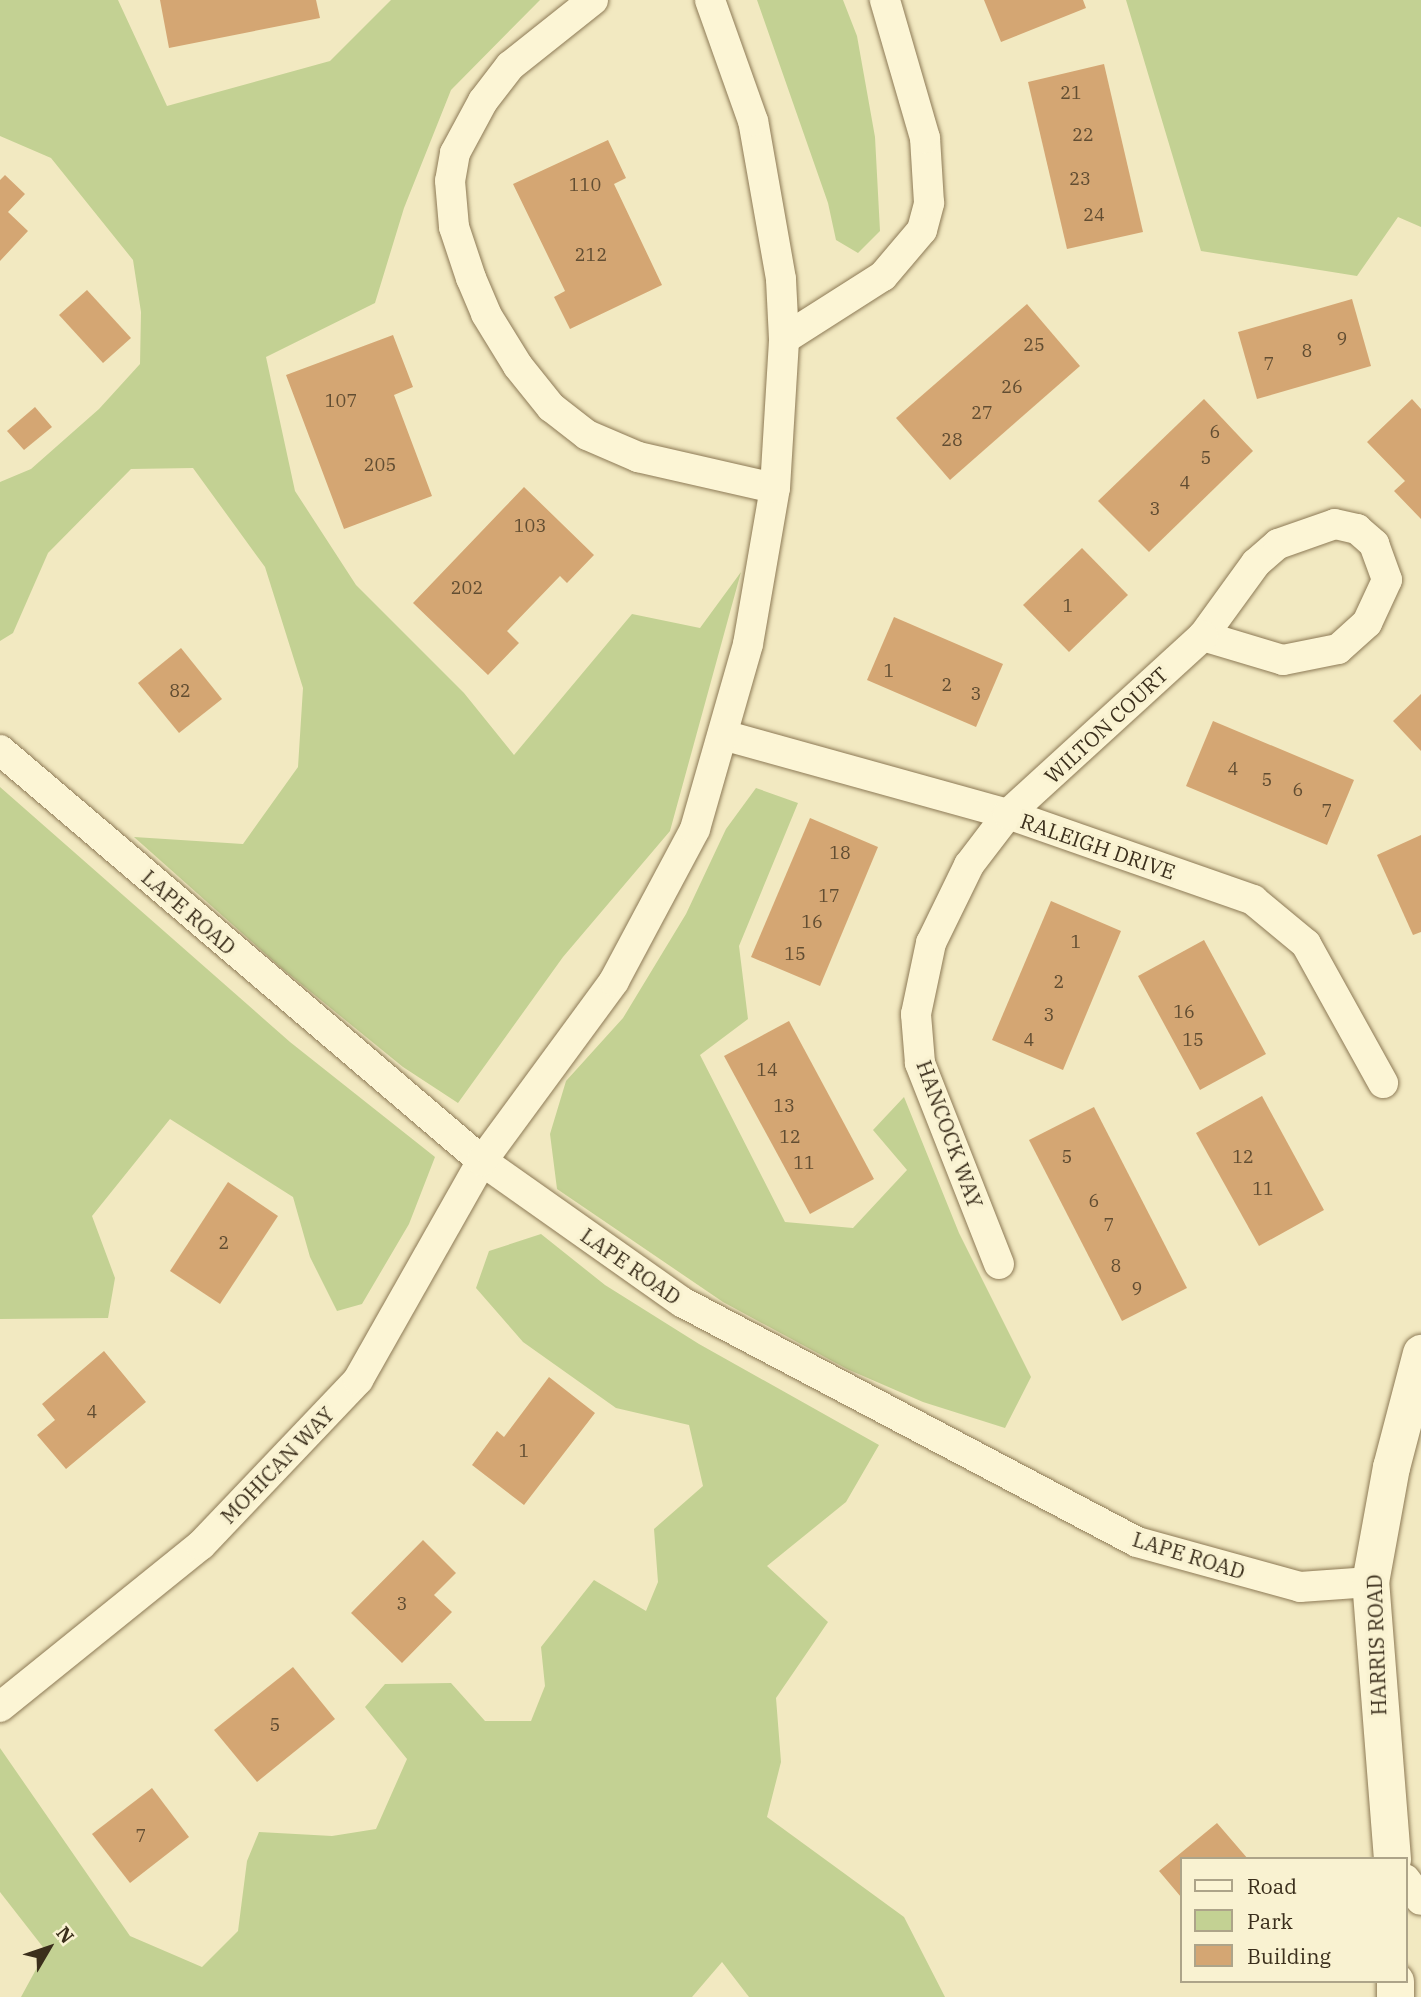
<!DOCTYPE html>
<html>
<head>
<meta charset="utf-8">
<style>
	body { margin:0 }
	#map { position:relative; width:1421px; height:1997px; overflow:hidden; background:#f2e9c1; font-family:"IBM Plex Serif",serif }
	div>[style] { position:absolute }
	.green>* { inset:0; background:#c3d193 }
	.building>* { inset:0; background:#d4a673 }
	.roads { filter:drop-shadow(0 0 2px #8d7a56) drop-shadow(0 0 2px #8d7a56) }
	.minor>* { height:30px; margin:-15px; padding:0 15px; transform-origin:15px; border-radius:15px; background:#fcf5d5 }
	.tertiary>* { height:37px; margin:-18.5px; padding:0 18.5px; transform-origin:18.5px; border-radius:18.5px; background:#fcf5d5 }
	span { translate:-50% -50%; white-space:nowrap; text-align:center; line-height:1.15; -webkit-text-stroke:7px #f9f2d1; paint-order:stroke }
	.number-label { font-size:18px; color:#614d32 }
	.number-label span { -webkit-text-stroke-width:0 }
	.street-label { font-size:21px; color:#3b2f1c }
	.legend { position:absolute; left:1180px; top:1857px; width:228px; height:126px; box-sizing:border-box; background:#f9f2d1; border:2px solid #ada489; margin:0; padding:9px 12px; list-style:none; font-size:21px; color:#3b2f1c }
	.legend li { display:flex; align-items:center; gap:14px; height:35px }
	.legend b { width:35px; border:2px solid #ada489 }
	.north { position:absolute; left:14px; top:1913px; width:70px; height:70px; -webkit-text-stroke:5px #f9f2d1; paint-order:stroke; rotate:51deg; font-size:19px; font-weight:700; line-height:28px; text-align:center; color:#3b2f1c }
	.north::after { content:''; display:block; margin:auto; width:24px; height:32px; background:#3b2f1c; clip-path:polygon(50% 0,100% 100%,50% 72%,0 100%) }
</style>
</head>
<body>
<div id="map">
	<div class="green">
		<div style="clip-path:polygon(0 0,118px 0,167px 106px,330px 61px,391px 0,540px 0,451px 90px,404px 208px,375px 303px,266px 357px,295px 491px,356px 585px,464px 693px,514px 755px,632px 614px,700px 628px,741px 572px,670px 831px,563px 957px,458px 1103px,403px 1067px,279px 966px,134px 837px,243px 844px,298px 767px,303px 688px,265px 567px,193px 468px,131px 469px,48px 553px,13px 633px,0 641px,0 482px,31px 469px,99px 409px,140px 364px,141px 312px,133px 260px,51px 158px,0 136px)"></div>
		<div style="clip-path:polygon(757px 0,843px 0,857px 36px,875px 137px,880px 231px,858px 253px,836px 240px,828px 203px)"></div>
		<div style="clip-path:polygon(1126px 0,1421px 0,1421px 227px,1398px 217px,1357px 276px,1201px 251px)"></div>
		<div style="clip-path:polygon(0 787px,290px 1042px,435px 1157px,409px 1224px,362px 1304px,337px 1311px,310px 1257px,293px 1197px,170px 1119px,92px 1216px,115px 1278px,108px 1318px,0 1319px)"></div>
		<div style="clip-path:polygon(756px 788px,798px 803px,739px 946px,748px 1019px,700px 1055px,785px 1222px,853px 1228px,907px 1170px,873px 1130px,904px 1097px,959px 1233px,1031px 1377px,1005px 1428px,923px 1402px,847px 1369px,723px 1302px,557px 1189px,550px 1134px,566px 1081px,623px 1018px,686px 914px,726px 829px)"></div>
		<div style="clip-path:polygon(541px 1234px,605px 1285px,699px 1344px,879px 1445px,846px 1502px,767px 1566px,828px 1622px,776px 1698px,781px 1762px,767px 1817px,904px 1917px,945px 1997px,749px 1997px,722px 1962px,692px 1997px,21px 1997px,46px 1951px,0 1892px,0 1748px,130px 1936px,202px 1967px,238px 1931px,247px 1861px,259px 1832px,332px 1836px,376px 1829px,407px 1759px,365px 1707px,385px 1684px,451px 1683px,485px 1721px,531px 1721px,545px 1686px,541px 1647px,594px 1580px,646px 1611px,658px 1582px,654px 1529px,703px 1486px,689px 1425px,616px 1408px,523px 1342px,476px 1288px,489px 1251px)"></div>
	</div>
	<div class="building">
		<div style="clip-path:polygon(160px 0,316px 0,320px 18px,169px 48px)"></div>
		<div style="clip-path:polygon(984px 0,1083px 0,1086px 8px,1001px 42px)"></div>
		<div style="clip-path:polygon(1104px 64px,1143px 232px,1067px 249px,1028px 82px)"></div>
		<div style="clip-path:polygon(608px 140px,626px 178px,614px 184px,662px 285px,570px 329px,554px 297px,565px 291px,513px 184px)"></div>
		<div style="clip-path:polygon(5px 175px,25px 194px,8px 212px,28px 231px,0 261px,0 180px)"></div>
		<div style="clip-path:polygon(87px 290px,131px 338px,103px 363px,59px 315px)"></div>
		<div style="clip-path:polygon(1352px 299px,1371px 366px,1257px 399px,1238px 332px)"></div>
		<div style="clip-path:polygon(1027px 304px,1080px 366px,950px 480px,896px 418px)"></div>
		<div style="clip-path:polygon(393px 335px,413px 387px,394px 395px,432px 496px,344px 529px,286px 375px)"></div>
		<div style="clip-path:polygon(1204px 399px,1253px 451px,1149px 552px,1098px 501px)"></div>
		<div style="clip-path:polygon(1412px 399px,1421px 409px,1421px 519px,1394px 491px,1405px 481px,1367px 442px)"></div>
		<div style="clip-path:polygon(35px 407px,52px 427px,24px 450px,7px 431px)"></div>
		<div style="clip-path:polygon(524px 487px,594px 555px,567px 583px,560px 576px,507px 631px,519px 643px,488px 675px,413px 603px)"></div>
		<div style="clip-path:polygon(1082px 548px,1128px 595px,1069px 652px,1023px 605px)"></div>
		<div style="clip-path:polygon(894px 617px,1003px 664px,976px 727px,867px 680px)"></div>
		<div style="clip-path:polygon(181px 648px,222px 699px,179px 733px,138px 683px)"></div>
		<div style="clip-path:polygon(1421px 694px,1421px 751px,1393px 721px)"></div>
		<div style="clip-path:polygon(1213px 721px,1354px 780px,1327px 845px,1186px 786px)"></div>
		<div style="clip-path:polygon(810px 818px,878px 847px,820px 986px,751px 957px)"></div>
		<div style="clip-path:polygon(1421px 835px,1421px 932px,1413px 935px,1377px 855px)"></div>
		<div style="clip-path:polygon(1051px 901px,1121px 931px,1063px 1070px,992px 1040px)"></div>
		<div style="clip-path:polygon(1204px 940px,1266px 1054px,1200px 1090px,1138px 976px)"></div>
		<div style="clip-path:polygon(789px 1021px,874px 1179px,810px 1214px,724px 1056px)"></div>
		<div style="clip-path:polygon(1262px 1096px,1324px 1210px,1259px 1246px,1196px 1133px)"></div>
		<div style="clip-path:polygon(1094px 1107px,1187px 1288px,1122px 1321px,1029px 1140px)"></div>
		<div style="clip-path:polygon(228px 1182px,278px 1216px,220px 1304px,170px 1271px)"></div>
		<div style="clip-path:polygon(104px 1351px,146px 1402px,66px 1469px,37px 1435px,55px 1420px,42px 1404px)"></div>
		<div style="clip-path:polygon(549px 1377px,595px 1413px,524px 1505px,472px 1465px,497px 1431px,504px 1437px)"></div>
		<div style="clip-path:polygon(423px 1540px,456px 1573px,434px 1595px,452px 1612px,402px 1663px,351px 1613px)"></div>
		<div style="clip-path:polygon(293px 1667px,335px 1719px,257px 1782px,214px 1730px)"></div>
		<div style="clip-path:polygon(152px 1788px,189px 1837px,130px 1883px,92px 1834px)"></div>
		<div style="clip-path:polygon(1217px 1823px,1248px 1859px,1181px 1859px,1181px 1897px,1159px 1871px)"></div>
	</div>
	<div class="roads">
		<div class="minor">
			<div style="left:593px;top:0;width:106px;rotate:141.5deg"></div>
			<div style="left:510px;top:66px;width:44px;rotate:127.6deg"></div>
			<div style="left:483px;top:101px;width:59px;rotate:118.3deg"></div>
			<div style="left:455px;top:153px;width:28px;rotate:100deg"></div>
			<div style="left:450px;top:181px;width:46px;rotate:85deg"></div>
			<div style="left:454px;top:227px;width:54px;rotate:71.6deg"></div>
			<div style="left:471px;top:278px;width:39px;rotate:67deg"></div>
			<div style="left:486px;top:314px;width:61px;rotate:58.4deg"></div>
			<div style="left:518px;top:366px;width:53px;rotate:51.2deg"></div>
			<div style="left:551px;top:407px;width:46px;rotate:37.9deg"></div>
			<div style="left:587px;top:435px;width:56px;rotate:23.3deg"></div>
			<div style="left:638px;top:457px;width:140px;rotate:12.8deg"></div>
			<div style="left:784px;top:339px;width:117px;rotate:-32.5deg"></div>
			<div style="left:883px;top:276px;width:60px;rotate:-49.7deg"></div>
			<div style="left:922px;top:230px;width:28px;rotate:-75deg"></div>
			<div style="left:929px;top:203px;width:65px;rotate:-93.5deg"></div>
			<div style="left:925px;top:138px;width:144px;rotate:-106.2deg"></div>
			<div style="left:1335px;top:524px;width:23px;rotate:13deg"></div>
			<div style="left:1357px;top:529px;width:23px;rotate:41deg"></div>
			<div style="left:1374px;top:544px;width:38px;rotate:70deg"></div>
			<div style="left:1387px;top:580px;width:47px;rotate:114.9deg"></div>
			<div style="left:1367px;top:623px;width:39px;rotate:138deg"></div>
			<div style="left:1338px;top:649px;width:56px;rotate:168.7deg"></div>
			<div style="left:1283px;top:660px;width:84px;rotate:-163.3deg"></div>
			<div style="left:1203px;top:636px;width:90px;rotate:-54deg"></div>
			<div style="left:1256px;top:563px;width:29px;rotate:-41deg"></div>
			<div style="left:1278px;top:544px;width:60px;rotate:-19.3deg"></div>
			<div style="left:723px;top:735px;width:296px;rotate:15.5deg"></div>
			<div style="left:1008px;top:814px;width:260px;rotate:19.3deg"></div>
			<div style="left:1253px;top:900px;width:69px;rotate:39.7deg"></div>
			<div style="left:1306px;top:944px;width:159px;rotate:61deg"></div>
			<div style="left:0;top:750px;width:633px;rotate:40.45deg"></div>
			<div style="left:482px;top:1161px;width:245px;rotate:35.2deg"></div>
			<div style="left:682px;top:1302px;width:514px;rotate:27.81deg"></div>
			<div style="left:1137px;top:1542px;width:169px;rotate:15.4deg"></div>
			<div style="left:1300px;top:1587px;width:70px;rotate:-4.1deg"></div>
			<div style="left:999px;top:1264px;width:216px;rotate:-111.5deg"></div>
			<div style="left:920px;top:1063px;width:49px;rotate:-94.7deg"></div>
			<div style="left:916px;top:1014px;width:73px;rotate:-78.1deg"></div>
			<div style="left:931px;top:943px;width:87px;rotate:-64deg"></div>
			<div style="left:969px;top:865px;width:64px;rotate:-52.6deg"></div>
			<div style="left:1008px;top:814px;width:264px;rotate:-42.4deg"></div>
			<div style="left:0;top:1707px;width:258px;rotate:-38.9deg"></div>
			<div style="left:201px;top:1545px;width:228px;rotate:-46.4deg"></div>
			<div style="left:358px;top:1380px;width:252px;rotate:-60.5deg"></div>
			<div style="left:482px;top:1161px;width:223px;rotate:-53.7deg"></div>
			<div style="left:614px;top:981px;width:172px;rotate:-61.9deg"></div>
			<div style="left:695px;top:829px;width:192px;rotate:-74deg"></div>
			<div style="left:748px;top:644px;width:158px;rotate:-80.2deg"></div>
			<div style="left:775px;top:488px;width:149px;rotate:-86.5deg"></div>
			<div style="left:784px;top:339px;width:60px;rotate:-92.9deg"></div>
			<div style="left:781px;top:279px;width:160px;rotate:-100deg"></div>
			<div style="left:753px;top:121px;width:128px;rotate:-109.6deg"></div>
			<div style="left:1405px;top:1879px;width:26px;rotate:53deg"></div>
		</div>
		<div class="tertiary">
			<div style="left:1392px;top:1859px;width:278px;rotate:-94.5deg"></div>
			<div style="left:1370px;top:1582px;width:117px;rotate:-79.7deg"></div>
			<div style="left:1391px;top:1467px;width:118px;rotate:-75.3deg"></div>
			<div style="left:1395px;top:1981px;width:16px;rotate:90deg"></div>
		</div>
	</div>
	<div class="number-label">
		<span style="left:1071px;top:93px">21</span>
		<span style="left:1083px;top:135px">22</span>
		<span style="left:1080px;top:179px">23</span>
		<span style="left:585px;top:185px">110</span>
		<span style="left:1094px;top:215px">24</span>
		<span style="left:591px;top:255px">212</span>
		<span style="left:1342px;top:339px">9</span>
		<span style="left:1034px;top:345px">25</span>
		<span style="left:1307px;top:351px">8</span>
		<span style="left:1269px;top:364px">7</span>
		<span style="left:1012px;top:387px">26</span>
		<span style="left:341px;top:401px">107</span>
		<span style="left:982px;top:413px">27</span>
		<span style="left:1215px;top:432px">6</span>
		<span style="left:952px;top:440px">28</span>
		<span style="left:1206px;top:458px">5</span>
		<span style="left:380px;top:465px">205</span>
		<span style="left:1185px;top:483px">4</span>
		<span style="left:1155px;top:509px">3</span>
		<span style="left:530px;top:526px">103</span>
		<span style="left:467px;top:588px">202</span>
		<span style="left:1068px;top:606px">1</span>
		<span style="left:889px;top:671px">1</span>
		<span style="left:947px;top:685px">2</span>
		<span style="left:180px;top:691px">82</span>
		<span style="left:976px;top:694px">3</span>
		<span style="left:1233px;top:769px">4</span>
		<span style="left:1267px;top:780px">5</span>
		<span style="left:1298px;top:790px">6</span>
		<span style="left:1327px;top:811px">7</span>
		<span style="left:840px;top:853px">18</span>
		<span style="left:829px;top:896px">17</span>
		<span style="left:812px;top:922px">16</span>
		<span style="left:1076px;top:942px">1</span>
		<span style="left:795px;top:954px">15</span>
		<span style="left:1059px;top:982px">2</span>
		<span style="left:1184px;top:1012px">16</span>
		<span style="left:1049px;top:1015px">3</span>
		<span style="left:1029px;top:1040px">4</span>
		<span style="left:1193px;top:1040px">15</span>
		<span style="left:767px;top:1070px">14</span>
		<span style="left:784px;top:1106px">13</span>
		<span style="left:790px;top:1137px">12</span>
		<span style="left:1067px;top:1157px">5</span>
		<span style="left:1243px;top:1157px">12</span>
		<span style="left:804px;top:1163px">11</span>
		<span style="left:1263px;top:1189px">11</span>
		<span style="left:1094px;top:1201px">6</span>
		<span style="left:1109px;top:1225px">7</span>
		<span style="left:224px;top:1243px">2</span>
		<span style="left:1116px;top:1266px">8</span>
		<span style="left:1137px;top:1289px">9</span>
		<span style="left:92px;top:1412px">4</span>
		<span style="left:524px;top:1451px">1</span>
		<span style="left:402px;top:1604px">3</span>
		<span style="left:275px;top:1725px">5</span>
		<span style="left:141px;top:1836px">7</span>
	</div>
	<div class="street-label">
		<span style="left:1106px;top:725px;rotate:-43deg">WILTON COURT</span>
		<span style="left:1098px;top:846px;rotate:19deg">RALEIGH DRIVE</span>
		<span style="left:189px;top:912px;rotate:41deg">LAPE ROAD</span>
		<span style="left:950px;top:1134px;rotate:70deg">HANCOCK WAY</span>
		<span style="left:631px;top:1266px;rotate:35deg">LAPE ROAD</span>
		<span style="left:277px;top:1465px;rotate:-46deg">MOHICAN WAY</span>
		<span style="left:1189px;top:1555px;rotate:17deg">LAPE ROAD</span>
		<span style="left:1376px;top:1645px;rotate:-92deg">HARRIS ROAD</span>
	</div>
	<ul class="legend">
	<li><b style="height:9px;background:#fcf5d5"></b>Road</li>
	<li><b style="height:19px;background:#c3d193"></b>Park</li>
	<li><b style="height:19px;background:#d4a673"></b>Building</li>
	</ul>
	<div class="north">N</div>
</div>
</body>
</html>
